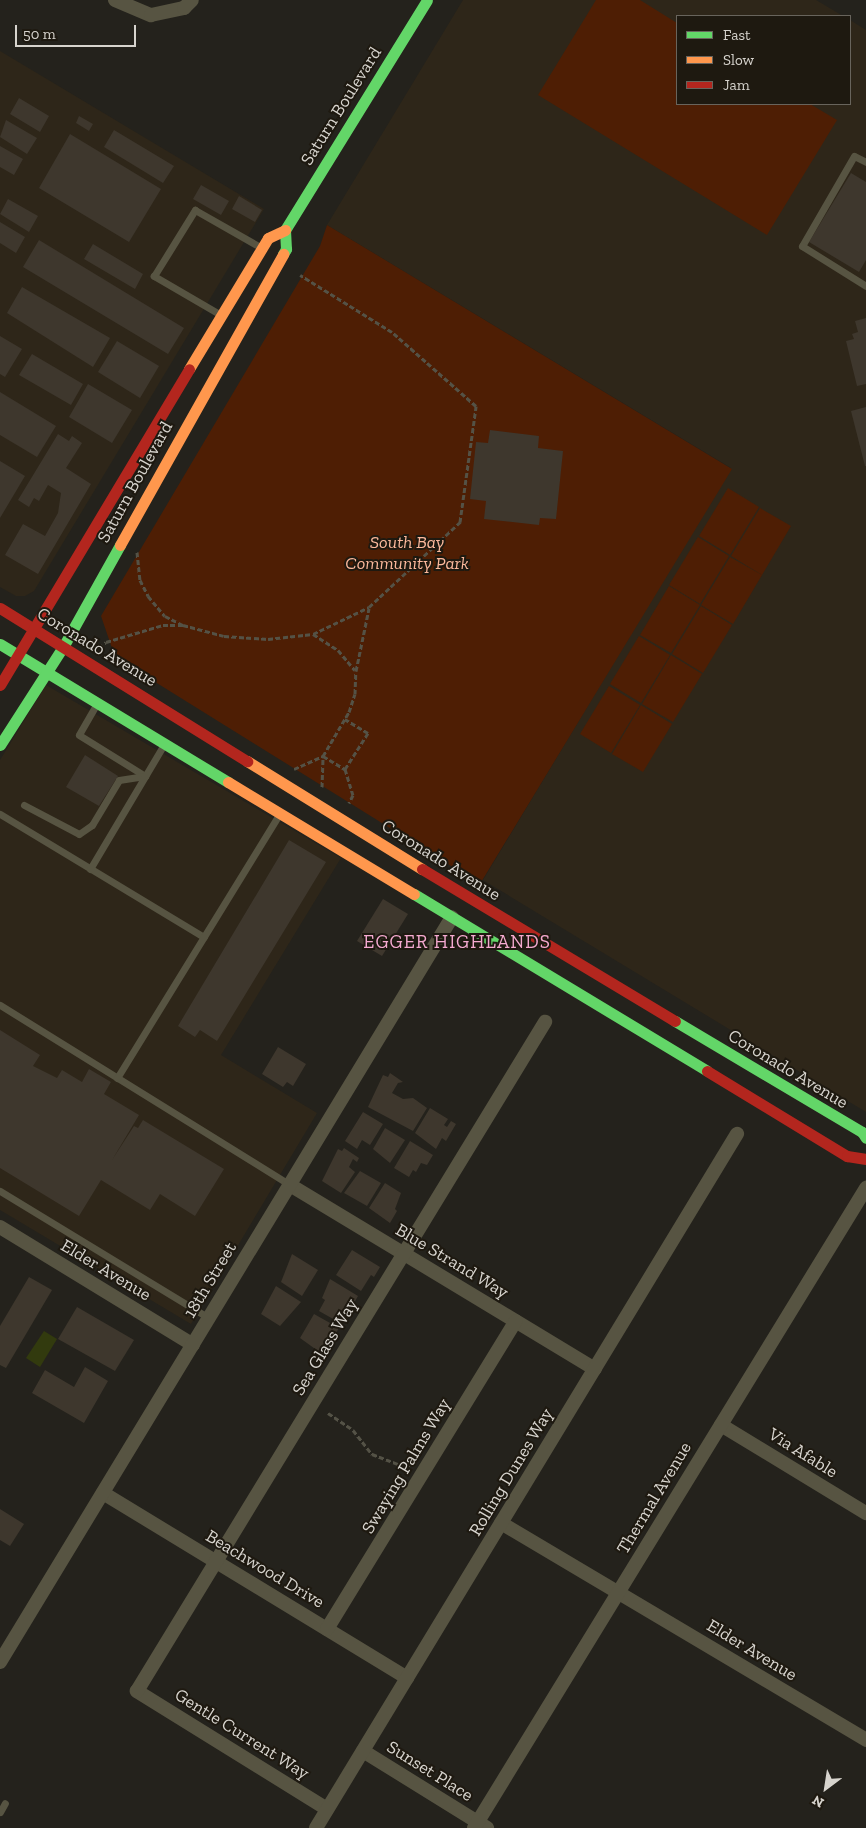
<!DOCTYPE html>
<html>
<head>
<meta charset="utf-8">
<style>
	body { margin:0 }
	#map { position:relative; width:866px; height:1828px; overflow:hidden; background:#24221c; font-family:"Zilla Slab",serif }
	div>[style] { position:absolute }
	.built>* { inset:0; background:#2e2619 }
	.green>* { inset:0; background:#4e1e04 }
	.water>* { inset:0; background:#323a0e }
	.building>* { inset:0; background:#3e372d }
	.path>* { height:3px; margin-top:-1.5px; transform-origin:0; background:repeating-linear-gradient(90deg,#545246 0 5px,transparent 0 7.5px) }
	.lane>* { height:7px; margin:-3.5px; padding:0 3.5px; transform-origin:3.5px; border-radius:3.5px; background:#575442 }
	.street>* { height:14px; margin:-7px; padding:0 7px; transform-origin:7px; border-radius:7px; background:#575442 }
	.fast>* { height:11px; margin:-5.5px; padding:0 5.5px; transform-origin:5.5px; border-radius:5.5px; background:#63d668 }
	.slow>* { height:11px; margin:-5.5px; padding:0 5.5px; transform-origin:5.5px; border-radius:5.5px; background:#ff974d }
	.jam>* { height:11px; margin:-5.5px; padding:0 5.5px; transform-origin:5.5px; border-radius:5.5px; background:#b3261e }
	span { translate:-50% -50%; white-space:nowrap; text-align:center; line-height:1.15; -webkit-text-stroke:4px #1e1910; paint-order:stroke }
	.street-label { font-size:18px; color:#d7d4ce }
	.park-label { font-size:18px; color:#fcb99c; font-style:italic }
	.neighbourhood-label { font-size:19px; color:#f5aad0; letter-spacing:1px }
	.legend { position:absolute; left:676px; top:15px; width:175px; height:90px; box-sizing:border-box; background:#1e1910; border:1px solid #68645c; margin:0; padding:6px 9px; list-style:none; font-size:15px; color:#d7d4ce }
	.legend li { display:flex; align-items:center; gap:10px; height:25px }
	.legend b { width:25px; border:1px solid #68645c }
	.north { position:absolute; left:801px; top:1763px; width:50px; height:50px; -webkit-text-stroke:4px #1e1910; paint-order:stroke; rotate:211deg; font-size:14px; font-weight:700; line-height:20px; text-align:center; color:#d7d4ce }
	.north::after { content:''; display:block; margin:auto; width:18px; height:22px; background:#d7d4ce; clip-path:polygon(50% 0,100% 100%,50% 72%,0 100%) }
	.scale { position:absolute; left:15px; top:25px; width:121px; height:22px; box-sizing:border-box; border:2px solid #d7d4ce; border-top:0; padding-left:6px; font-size:15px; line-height:18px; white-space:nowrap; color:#d7d4ce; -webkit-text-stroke:4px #1e1910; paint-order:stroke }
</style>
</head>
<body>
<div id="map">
	<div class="built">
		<div style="clip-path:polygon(463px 0,816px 0,843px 16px,677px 16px,677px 104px,850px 104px,850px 20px,866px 30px,866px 1112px,483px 880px,731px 468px,327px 225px)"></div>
		<div style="clip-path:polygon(0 51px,264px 209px,34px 591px,25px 596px,16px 596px,0 587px)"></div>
		<div style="clip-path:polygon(46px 685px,341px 858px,221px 1055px,317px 1113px,191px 1324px,0 1210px,0 760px)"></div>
	</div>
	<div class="green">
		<div style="clip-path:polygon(596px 0,640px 0,677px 23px,677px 104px,810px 104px,837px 120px,767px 235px,538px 95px)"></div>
		<div style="clip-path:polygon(327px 225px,732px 469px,480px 884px,115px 657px,101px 616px,320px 246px)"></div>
		<div style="clip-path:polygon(728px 488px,759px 507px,730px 555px,699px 536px)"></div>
		<div style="clip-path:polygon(760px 508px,791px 526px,762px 575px,731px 556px)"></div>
		<div style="clip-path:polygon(698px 537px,729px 556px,700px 604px,669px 585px)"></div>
		<div style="clip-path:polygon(730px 557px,762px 575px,733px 624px,701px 605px)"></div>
		<div style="clip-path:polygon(669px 586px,700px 605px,671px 653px,640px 635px)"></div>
		<div style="clip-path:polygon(701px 606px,732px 625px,703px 673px,672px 654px)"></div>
		<div style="clip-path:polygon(639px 636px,670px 655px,641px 703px,610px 684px)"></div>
		<div style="clip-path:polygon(671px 655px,702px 674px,673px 722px,642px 704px)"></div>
		<div style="clip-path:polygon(609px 686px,640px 705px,611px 753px,580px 734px)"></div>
		<div style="clip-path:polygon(641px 705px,672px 724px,643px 772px,612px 754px)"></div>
	</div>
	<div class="water">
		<div style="clip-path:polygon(44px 1331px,57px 1339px,40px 1367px,26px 1358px)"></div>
	</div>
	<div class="building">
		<div style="clip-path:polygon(19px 98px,49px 116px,40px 132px,10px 114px)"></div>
		<div style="clip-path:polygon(79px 116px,93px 124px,89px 131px,76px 123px)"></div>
		<div style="clip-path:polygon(6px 120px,37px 138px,27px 154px,0 137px)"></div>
		<div style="clip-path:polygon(114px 130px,174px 166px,163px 183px,104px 147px)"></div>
		<div style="clip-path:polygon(70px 134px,161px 189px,129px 242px,39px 188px)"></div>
		<div style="clip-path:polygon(0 146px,23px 159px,14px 175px,0 167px)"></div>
		<div style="clip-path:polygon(851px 173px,866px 182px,866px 260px,859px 272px,809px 242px)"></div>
		<div style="clip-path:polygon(201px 185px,229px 201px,221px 215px,193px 199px)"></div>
		<div style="clip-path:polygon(239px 196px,262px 210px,255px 222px,232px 209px)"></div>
		<div style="clip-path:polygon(8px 199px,38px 216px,29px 232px,0 214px)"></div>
		<div style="clip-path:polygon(0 222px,25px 237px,16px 253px,0 243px)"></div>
		<div style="clip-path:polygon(39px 240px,184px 328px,168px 354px,23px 267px)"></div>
		<div style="clip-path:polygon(93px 244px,143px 274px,135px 289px,84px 259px)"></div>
		<div style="clip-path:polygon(22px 287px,110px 338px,93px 367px,7px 313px)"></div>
		<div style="clip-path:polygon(866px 318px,866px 384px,857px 386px,846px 341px,854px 339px,852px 334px,858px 332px,855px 321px)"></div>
		<div style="clip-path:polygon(0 336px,22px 349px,5px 377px,0 374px)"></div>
		<div style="clip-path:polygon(117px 341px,159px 366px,140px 398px,98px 372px)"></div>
		<div style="clip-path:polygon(32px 354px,83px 384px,71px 405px,19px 375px)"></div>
		<div style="clip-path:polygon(88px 384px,132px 410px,112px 443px,69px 417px)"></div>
		<div style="clip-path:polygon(0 392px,56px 426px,37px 457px,0 435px)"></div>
		<div style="clip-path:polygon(866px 407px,866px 466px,865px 466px,851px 411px)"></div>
		<div style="clip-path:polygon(490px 430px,539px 436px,538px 448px,563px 451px,556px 519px,540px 518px,539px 525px,484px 519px,486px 501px,470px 499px,476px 442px,488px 443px)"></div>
		<div style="clip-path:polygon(58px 434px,69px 441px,72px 436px,82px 443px,66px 468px,91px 484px,38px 574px,5px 555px,23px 524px,45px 536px,58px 513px,61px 493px,48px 485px,39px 501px,34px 498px,29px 507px,18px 500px)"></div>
		<div style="clip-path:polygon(0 461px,25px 476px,0 518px)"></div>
		<div style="clip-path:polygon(85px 755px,118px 776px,99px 806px,66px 787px)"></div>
		<div style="clip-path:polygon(289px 840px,326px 862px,217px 1041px,200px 1030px,195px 1037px,178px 1026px)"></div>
		<div style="clip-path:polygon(383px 899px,408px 914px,382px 956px,357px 941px)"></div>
		<div style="clip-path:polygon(0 1030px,40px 1055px,33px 1066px,57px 1078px,62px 1070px,82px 1082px,89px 1069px,111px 1082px,104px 1094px,139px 1115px,112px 1160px,134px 1126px,138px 1128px,143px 1120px,224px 1169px,195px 1216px,160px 1194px,150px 1210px,101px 1180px,79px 1216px,0 1168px)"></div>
		<div style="clip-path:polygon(278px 1047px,306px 1064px,293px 1086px,287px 1082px,283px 1087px,262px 1074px)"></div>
		<div style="clip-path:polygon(390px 1073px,403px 1082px,398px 1083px,392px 1093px,403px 1099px,413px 1098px,427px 1108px,413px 1131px,368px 1107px,383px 1075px,388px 1077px)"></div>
		<div style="clip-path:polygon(430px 1108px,448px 1119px,444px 1125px,447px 1127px,451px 1121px,456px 1124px,446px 1141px,442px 1138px,436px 1149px,415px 1133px)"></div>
		<div style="clip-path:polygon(363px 1112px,383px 1124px,370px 1145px,362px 1140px,357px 1149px,345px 1141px)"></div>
		<div style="clip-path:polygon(385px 1128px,405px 1140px,390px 1163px,373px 1149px)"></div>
		<div style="clip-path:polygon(410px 1141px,433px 1155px,427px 1165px,421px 1163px,416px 1172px,413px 1170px,409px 1177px,394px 1168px)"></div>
		<div style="clip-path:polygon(344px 1148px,359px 1158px,357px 1162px,353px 1159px,349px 1167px,355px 1172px,341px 1193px,322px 1181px,338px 1149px,342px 1151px)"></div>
		<div style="clip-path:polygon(360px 1171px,381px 1183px,367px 1206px,344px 1193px)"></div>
		<div style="clip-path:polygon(385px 1183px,401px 1193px,395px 1209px,397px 1211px,390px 1223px,369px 1208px)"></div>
		<div style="clip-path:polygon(352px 1250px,380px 1267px,374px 1277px,371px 1275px,361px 1291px,336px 1275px)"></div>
		<div style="clip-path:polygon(292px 1254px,318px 1270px,302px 1296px,281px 1282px)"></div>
		<div style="clip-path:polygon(29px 1277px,52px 1290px,6px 1368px,0 1365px,0 1326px)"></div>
		<div style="clip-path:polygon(330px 1279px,358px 1296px,342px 1324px,319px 1311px,325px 1300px,322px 1298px)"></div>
		<div style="clip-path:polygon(276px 1286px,301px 1302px,280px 1326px,261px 1314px)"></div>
		<div style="clip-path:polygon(77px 1307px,134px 1340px,115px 1371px,58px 1339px)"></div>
		<div style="clip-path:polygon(314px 1314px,339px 1328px,331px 1341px,328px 1339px,318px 1351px,300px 1338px)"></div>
		<div style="clip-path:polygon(85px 1367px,108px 1381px,84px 1423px,32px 1393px,45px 1370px,74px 1387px)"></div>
		<div style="clip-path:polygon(0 1509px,24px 1524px,10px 1546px,0 1540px)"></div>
	</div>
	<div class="path">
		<div style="left:137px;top:552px;width:28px;rotate:84deg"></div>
		<div style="left:140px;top:580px;width:18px;rotate:63deg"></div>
		<div style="left:148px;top:596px;width:26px;rotate:50deg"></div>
		<div style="left:165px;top:616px;width:20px;rotate:27deg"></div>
		<div style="left:313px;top:634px;width:30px;rotate:33deg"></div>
		<div style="left:338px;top:650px;width:26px;rotate:50deg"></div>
		<div style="left:99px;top:648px;width:9px;rotate:-41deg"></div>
		<div style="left:106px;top:642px;width:59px;rotate:-16.6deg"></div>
		<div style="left:163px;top:625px;width:20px"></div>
		<div style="left:183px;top:625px;width:42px;rotate:15deg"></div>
		<div style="left:224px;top:636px;width:44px;rotate:3.9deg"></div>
		<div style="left:268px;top:639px;width:45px;rotate:-6.3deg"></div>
		<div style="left:313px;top:634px;width:62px;rotate:-25.7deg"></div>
		<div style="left:369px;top:607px;width:125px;rotate:-43deg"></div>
		<div style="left:460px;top:522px;width:117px;rotate:-82.1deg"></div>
		<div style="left:476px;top:406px;width:112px;rotate:-138.6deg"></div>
		<div style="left:392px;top:332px;width:108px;rotate:-148.2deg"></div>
		<div style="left:294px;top:769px;width:32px;rotate:-24deg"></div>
		<div style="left:323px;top:756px;width:26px;rotate:31deg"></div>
		<div style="left:345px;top:769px;width:27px;rotate:73deg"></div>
		<div style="left:353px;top:795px;width:9px;rotate:117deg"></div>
		<div style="left:345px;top:769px;width:43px;rotate:-57.4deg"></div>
		<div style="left:368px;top:733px;width:27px;rotate:-149deg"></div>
		<div style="left:322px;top:787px;width:31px;rotate:-88deg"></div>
		<div style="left:323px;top:756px;width:51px;rotate:-59.4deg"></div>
		<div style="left:349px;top:712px;width:19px;rotate:-72deg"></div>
		<div style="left:355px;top:694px;width:23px;rotate:-88deg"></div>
		<div style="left:356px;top:671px;width:64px;rotate:-78.3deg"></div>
		<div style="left:328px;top:1413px;width:30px;rotate:34deg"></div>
		<div style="left:353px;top:1430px;width:31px;rotate:52deg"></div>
		<div style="left:372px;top:1454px;width:28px;rotate:21deg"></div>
		<div style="left:398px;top:1464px;width:14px;rotate:4deg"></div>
	</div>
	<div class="lane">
		<div style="left:866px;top:162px;width:13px;rotate:-153deg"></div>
		<div style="left:854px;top:156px;width:104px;rotate:120deg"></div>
		<div style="left:802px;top:246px;width:75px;rotate:32deg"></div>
		<div style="left:221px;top:315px;width:78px;rotate:-149.8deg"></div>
		<div style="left:154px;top:276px;width:78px;rotate:-58.2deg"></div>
		<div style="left:195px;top:210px;width:77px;rotate:29.6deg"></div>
		<div style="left:96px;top:705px;width:34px;rotate:120deg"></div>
		<div style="left:79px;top:735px;width:78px;rotate:31.8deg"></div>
		<div style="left:24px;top:805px;width:62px;rotate:27.8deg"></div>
		<div style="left:79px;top:834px;width:16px;rotate:-35deg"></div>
		<div style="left:92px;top:825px;width:52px;rotate:-59deg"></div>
		<div style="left:119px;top:780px;width:26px;rotate:-9deg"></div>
		<div style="left:0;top:814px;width:238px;rotate:31.1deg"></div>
		<div style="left:90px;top:869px;width:143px;rotate:-59.3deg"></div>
		<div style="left:0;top:1005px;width:341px;rotate:31.8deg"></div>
		<div style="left:117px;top:1078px;width:308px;rotate:-58.4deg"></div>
		<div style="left:0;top:1191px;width:245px;rotate:31.3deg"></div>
		<div style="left:0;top:1812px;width:10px;rotate:-61deg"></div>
	</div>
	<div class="street">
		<div style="left:115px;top:0;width:39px;rotate:23deg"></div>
		<div style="left:151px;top:15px;width:34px;rotate:-12deg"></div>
		<div style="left:184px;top:8px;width:11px;rotate:-45deg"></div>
		<div style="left:290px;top:1185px;width:356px;rotate:31.1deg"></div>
		<div style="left:0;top:1227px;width:226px;rotate:31.4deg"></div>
		<div style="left:721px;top:1425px;width:170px;rotate:31.3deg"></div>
		<div style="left:103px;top:1493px;width:356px;rotate:31.3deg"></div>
		<div style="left:501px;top:1523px;width:425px;rotate:30.7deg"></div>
		<div style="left:327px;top:1629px;width:361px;rotate:-58.5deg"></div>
		<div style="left:0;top:1662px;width:871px;rotate:-58.75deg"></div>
		<div style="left:363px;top:1751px;width:146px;rotate:31.8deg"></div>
		<div style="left:327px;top:1809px;width:224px;rotate:-148.2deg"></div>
		<div style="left:137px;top:1691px;width:784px;rotate:-58.62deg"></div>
		<div style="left:316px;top:1828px;width:812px;rotate:-58.76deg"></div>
		<div style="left:474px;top:1828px;width:751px;rotate:-58.51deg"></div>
	</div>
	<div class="fast">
		<div style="left:283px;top:254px;width:6px;rotate:-59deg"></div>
		<div style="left:286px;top:249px;width:19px;rotate:-93deg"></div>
		<div style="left:285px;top:230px;width:270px;rotate:-58.3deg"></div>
		<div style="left:0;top:644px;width:267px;rotate:31.2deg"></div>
		<div style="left:0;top:745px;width:117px;rotate:-57.3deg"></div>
		<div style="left:63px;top:647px;width:117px;rotate:-60.8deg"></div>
		<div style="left:414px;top:894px;width:342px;rotate:31.1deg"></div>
		<div style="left:675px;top:1021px;width:217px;rotate:30.7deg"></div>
		<div style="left:862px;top:1132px;width:7px;rotate:56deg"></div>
	</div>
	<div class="slow">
		<div style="left:189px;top:369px;width:153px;rotate:-58.9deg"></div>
		<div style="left:268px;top:238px;width:19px;rotate:-25deg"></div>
		<div style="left:120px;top:545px;width:334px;rotate:-60.7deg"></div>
		<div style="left:247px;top:761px;width:206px;rotate:31.7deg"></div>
		<div style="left:228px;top:782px;width:217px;rotate:31.1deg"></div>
	</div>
	<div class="jam">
		<div style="left:0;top:608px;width:291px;rotate:31.8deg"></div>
		<div style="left:0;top:685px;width:368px;rotate:-59.1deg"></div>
		<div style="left:422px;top:869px;width:295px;rotate:31deg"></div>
		<div style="left:707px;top:1071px;width:164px;rotate:31.3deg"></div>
		<div style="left:847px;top:1156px;width:19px;rotate:9deg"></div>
	</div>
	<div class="street-label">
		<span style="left:341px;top:106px;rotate:-58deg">Saturn Boulevard</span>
		<span style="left:135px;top:482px;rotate:-61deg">Saturn Boulevard</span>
		<span style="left:97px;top:647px;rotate:31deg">Coronado Avenue</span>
		<span style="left:441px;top:860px;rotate:32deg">Coronado Avenue</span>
		<span style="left:788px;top:1069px;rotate:31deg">Coronado Avenue</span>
		<span style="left:452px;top:1261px;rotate:31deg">Blue Strand Way</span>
		<span style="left:106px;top:1270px;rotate:31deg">Elder Avenue</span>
		<span style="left:210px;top:1280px;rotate:-59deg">18th Street</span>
		<span style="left:325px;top:1347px;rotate:-59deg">Sea Glass Way</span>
		<span style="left:803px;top:1453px;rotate:32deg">Via Afable</span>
		<span style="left:406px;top:1466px;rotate:-59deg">Swaying Palms Way</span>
		<span style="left:511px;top:1472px;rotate:-59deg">Rolling Dunes Way</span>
		<span style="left:654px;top:1498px;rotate:-59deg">Thermal Avenue</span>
		<span style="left:265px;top:1569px;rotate:31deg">Beachwood Drive</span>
		<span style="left:752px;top:1650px;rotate:31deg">Elder Avenue</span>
		<span style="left:242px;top:1734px;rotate:32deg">Gentle Current Way</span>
		<span style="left:430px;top:1771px;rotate:32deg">Sunset Place</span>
	</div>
	<div class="park-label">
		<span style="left:407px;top:553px">South Bay<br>Community Park</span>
	</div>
	<div class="neighbourhood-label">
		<span style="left:457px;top:942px">EGGER HIGHLANDS</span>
	</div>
	<ul class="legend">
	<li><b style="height:6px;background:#63d668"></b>Fast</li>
	<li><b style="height:6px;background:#ff974d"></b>Slow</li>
	<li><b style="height:6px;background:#b3261e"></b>Jam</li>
	</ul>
	<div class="north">N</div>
	<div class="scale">50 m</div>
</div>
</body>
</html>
